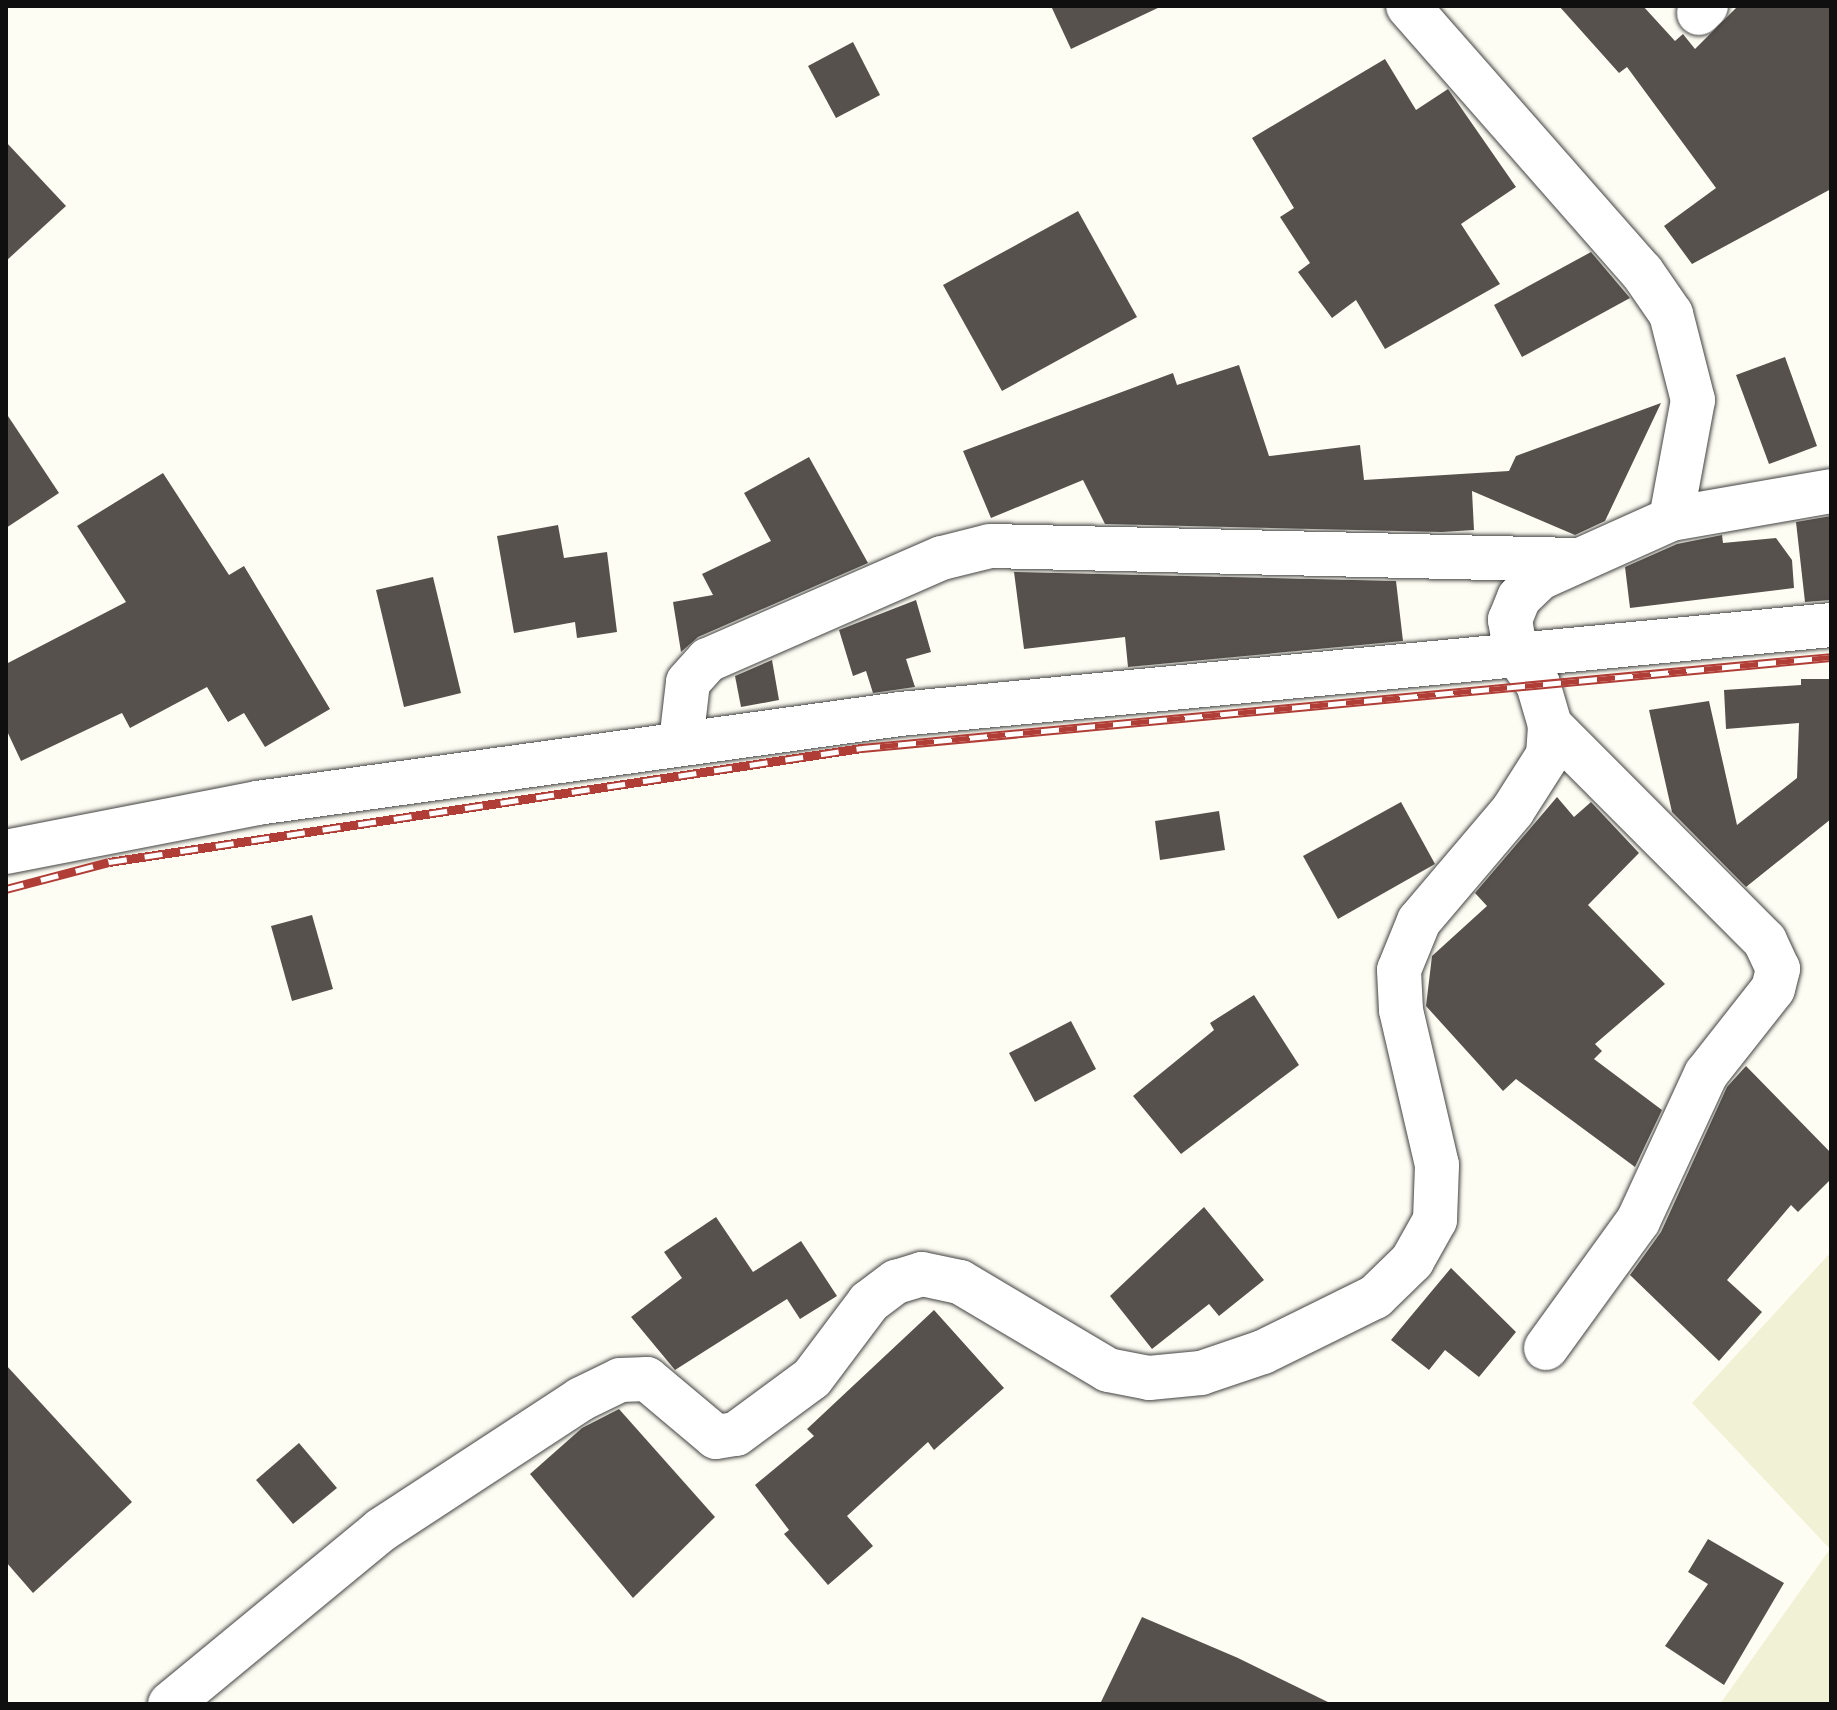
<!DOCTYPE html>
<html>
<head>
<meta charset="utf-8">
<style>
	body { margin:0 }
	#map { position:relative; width:1837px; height:1710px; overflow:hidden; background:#fefdf3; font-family:"PT Serif",serif }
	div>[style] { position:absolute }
	.farmland>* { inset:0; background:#f1f1d5 }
	.building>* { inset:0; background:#57514d }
	.roads { filter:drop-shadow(0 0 2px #424242) drop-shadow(0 0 2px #424242) }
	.street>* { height:44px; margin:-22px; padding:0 22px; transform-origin:22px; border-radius:22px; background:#fff }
	.rail>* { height:9px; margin-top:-4.5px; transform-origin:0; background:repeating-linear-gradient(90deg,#fff 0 18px,#b03d36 0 36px); box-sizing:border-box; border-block:2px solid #b03d36 }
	span { translate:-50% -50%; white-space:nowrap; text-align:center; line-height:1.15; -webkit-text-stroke:8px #fff; paint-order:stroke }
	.frame { position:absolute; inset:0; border:8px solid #0f0f0f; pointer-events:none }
</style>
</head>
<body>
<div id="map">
	<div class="farmland">
		<div style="clip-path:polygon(1831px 1252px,1831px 1704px,1720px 1704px,1830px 1549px,1692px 1403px)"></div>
	</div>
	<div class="building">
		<div style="clip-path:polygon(1051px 6px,1162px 6px,1071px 49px)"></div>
		<div style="clip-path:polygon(1559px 6px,1643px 6px,1675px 41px,1683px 34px,1695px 49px,1738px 6px,1831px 6px,1831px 189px,1692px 264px,1664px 226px,1716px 188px,1627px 67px,1619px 73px)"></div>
		<div style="clip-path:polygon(853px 42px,880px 95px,836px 118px,808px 66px)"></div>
		<div style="clip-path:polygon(1385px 59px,1416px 110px,1448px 89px,1516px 187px,1461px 224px,1500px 284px,1385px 349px,1356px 300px,1332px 318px,1298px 272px,1310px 263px,1280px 217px,1294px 208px,1252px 138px)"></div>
		<div style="clip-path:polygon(6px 142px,66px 206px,6px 261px)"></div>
		<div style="clip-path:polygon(1078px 211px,1137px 317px,1002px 391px,943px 285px)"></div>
		<div style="clip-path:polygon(1591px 252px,1630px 298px,1522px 357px,1494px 305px)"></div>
		<div style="clip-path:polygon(1785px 357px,1817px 446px,1769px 464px,1736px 375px)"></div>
		<div style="clip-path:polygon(1239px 365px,1269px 456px,1360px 445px,1364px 480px,1509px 471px,1516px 456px,1661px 403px,1605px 521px,1575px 535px,1472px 491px,1474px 530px,1442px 532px,1105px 524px,1083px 480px,991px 518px,963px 451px,1173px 373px,1177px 385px)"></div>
		<div style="clip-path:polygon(6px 413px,59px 493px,6px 528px)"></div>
		<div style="clip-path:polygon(809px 457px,868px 563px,698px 637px,681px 652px,673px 602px,713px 595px,702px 574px,771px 541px,744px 493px)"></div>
		<div style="clip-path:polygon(163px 473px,229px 575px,244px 566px,330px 709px,265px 747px,244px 713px,228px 722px,207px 687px,130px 728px,122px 713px,21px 761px,6px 729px,6px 664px,126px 602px,77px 526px)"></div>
		<div style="clip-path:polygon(1831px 516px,1831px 600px,1805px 602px,1796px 522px)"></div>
		<div style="clip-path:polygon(558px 525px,564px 558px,607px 552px,617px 632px,577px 638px,575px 622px,514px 633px,497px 536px)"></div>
		<div style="clip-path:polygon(1722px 535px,1723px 543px,1776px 538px,1792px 560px,1794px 588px,1630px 608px,1625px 567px,1677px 544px)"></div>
		<div style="clip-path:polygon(1014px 572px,1396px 581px,1403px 641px,1128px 667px,1125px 637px,1024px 649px)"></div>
		<div style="clip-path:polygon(433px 577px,461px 693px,404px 707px,376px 590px)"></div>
		<div style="clip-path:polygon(916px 600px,931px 652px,906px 659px,915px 687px,873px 693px,866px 671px,853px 676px,839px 630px)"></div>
		<div style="clip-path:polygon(772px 660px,779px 700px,741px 707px,735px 676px)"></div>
		<div style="clip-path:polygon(1801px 679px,1831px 679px,1831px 819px,1746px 887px,1672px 812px,1649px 710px,1709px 701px,1737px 825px,1797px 778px,1799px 723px,1726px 729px,1724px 690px,1801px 685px)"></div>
		<div style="clip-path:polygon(1557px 797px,1574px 817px,1591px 802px,1639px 853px,1588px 905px,1665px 984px,1595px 1044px,1602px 1051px,1594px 1059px,1662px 1110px,1635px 1167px,1516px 1079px,1503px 1091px,1426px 1006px,1432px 956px,1487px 906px,1475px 893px)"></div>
		<div style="clip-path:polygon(1401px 802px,1435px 864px,1338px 919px,1303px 856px)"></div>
		<div style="clip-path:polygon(1219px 811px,1225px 850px,1160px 860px,1155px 821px)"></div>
		<div style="clip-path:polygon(312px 915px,333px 989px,292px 1001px,271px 926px)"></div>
		<div style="clip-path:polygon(1254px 995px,1299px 1065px,1181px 1154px,1133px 1096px,1214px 1030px,1210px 1023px)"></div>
		<div style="clip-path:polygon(1071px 1021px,1096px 1069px,1035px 1102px,1009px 1053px)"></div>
		<div style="clip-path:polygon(1746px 1066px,1831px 1153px,1831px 1179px,1798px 1212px,1791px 1205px,1727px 1280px,1762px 1312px,1719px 1361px,1630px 1275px,1661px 1232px,1727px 1087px)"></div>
		<div style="clip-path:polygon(1204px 1207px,1264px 1280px,1219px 1316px,1209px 1304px,1152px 1349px,1110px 1296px)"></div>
		<div style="clip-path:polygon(716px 1217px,753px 1272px,801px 1241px,837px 1296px,800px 1319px,787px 1299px,675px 1370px,631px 1317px,682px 1278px,664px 1252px)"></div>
		<div style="clip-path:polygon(1451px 1268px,1516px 1332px,1479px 1377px,1445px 1350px,1429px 1370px,1391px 1340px)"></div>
		<div style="clip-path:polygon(934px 1310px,1004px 1388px,934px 1450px,928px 1442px,847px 1516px,873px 1546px,828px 1585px,784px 1534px,789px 1530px,755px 1485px,814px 1436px,807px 1429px)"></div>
		<div style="clip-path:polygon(6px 1365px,132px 1502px,33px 1593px,6px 1562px)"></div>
		<div style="clip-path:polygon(619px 1409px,715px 1517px,633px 1598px,530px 1474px,582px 1428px)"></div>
		<div style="clip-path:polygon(299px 1443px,337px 1488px,293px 1524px,256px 1480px)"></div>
		<div style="clip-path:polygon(1708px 1539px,1784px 1583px,1724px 1685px,1665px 1646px,1708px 1584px,1688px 1572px)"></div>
		<div style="clip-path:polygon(1142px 1617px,1238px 1658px,1332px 1704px,1100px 1704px)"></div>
	</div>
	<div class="roads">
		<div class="street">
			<div style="left:1408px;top:6px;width:354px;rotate:48.7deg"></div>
			<div style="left:1642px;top:272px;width:51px;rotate:55.4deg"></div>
			<div style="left:1671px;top:314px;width:89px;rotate:75.7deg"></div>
			<div style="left:1693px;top:400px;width:121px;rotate:100.5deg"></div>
			<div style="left:1699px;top:13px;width:10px;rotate:-45deg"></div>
			<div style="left:681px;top:742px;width:60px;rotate:-83.3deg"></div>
			<div style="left:688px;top:682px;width:30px;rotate:-48deg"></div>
			<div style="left:708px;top:660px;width:255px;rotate:-23.6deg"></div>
			<div style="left:942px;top:558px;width:49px;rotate:-14deg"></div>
			<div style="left:990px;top:546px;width:585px;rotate:1.37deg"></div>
			<div style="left:6px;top:852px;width:256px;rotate:-11deg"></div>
			<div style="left:257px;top:803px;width:649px;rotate:-7.88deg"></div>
			<div style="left:900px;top:714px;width:935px;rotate:-5.46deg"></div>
			<div style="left:1546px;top:1348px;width:157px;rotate:-54.1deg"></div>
			<div style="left:1638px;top:1221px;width:162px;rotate:-65.2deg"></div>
			<div style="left:1706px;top:1074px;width:108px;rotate:-51.8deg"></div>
			<div style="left:1773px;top:989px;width:21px;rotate:-76deg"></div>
			<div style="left:1778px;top:969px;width:31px;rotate:-115deg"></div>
			<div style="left:1765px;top:941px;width:305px;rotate:-134.9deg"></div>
			<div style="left:170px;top:1704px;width:273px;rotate:-39.5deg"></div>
			<div style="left:381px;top:1530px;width:239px;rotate:-33.2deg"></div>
			<div style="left:581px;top:1399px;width:43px;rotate:-26deg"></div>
			<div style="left:620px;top:1380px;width:27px;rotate:-2deg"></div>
			<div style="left:647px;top:1379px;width:90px;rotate:40deg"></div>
			<div style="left:716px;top:1437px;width:20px;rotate:-9deg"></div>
			<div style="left:736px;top:1434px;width:94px;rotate:-36.4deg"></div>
			<div style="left:812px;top:1378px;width:95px;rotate:-53.1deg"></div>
			<div style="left:869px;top:1302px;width:34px;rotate:-37deg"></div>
			<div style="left:896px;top:1282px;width:27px;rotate:-17deg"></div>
			<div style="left:922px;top:1274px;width:39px;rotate:12deg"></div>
			<div style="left:960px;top:1282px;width:172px;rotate:30.7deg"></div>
			<div style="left:1108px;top:1370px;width:42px;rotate:11deg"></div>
			<div style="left:1149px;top:1378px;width:52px;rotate:-5.5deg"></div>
			<div style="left:1201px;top:1373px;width:65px;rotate:-18.7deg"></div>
			<div style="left:1263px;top:1352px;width:125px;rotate:-26.2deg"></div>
			<div style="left:1375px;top:1297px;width:52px;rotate:-44.2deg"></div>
			<div style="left:1412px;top:1261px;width:47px;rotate:-60.7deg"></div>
			<div style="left:1435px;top:1220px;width:55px;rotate:-87.9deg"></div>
			<div style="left:1437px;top:1165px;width:159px;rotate:-103.1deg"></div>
			<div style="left:1401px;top:1010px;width:40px;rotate:-92.9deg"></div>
			<div style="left:1399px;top:970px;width:53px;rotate:-67.8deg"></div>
			<div style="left:1419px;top:921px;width:145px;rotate:-49.7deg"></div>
			<div style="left:1513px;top:810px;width:65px;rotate:-57.5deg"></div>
			<div style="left:1548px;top:755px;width:30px;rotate:-86deg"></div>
			<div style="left:1550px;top:725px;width:43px;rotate:-106.3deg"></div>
			<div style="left:1538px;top:684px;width:37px;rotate:-126deg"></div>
			<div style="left:1516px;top:654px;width:35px;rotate:-100deg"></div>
			<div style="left:1510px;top:620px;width:24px;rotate:-68deg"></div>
			<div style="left:1519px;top:598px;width:29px;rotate:-44deg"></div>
			<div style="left:1540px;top:578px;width:144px;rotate:-24.2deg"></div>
			<div style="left:1671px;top:519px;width:162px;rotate:-9.9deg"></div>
		</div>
	</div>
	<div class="rail">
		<div style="left:6px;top:889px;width:106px;rotate:-14.7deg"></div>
		<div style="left:109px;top:862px;width:762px;rotate:-8.61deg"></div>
		<div style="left:862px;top:748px;width:973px;rotate:-5.36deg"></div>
	</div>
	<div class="frame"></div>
</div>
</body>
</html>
